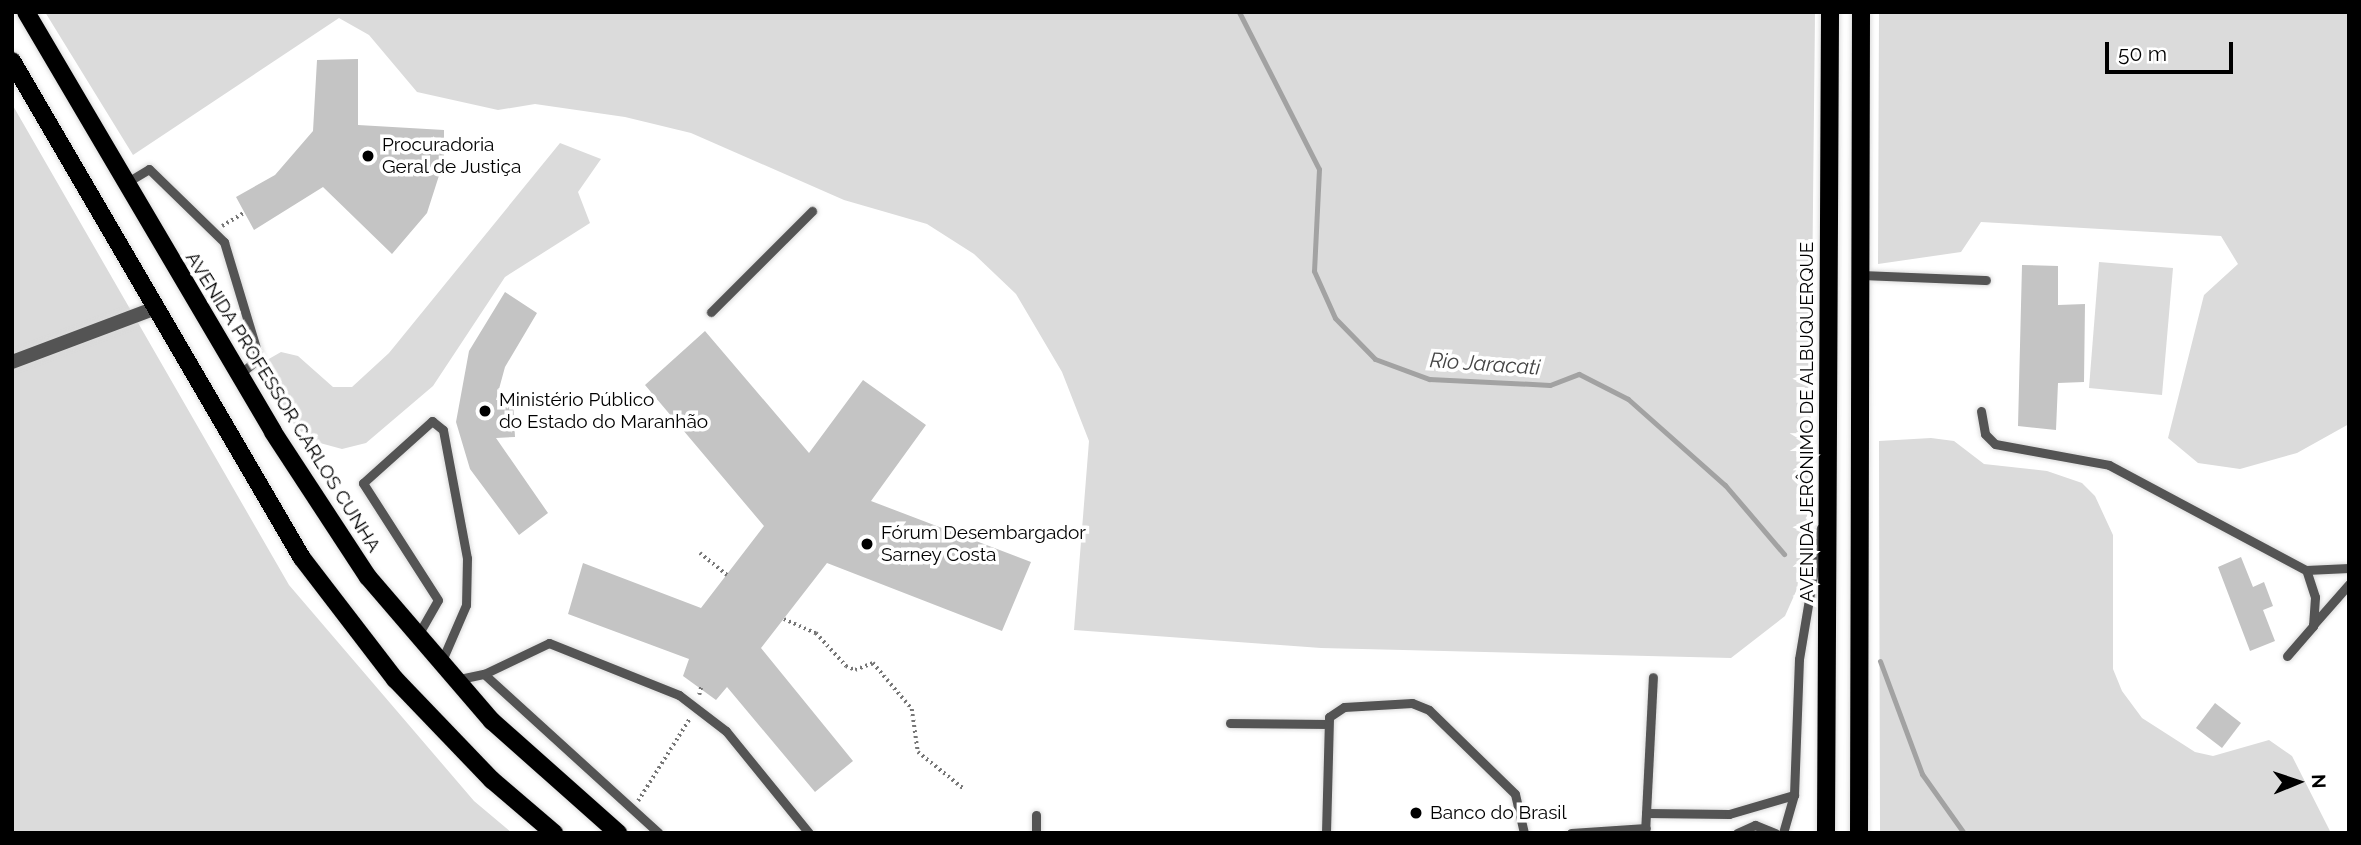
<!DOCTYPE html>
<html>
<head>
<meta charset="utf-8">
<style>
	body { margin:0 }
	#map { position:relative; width:2361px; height:845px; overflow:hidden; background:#fff; font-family:Raleway,sans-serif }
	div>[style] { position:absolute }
	.green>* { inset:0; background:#dbdbdb }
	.stream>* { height:5px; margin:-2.5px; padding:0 2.5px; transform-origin:2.5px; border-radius:2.5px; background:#a2a2a2 }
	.building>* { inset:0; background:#c4c4c4 }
	.path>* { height:3.5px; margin-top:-1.75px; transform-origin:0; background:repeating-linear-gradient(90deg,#767676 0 2px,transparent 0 5.5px) }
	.roads { filter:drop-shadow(0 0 2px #dbdbdb) drop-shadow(0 0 2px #dbdbdb) }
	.service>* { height:9px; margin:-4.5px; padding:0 4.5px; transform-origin:4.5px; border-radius:4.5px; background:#545454 }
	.minor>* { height:14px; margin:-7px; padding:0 7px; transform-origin:7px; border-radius:7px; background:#545454 }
	.primary>* { height:18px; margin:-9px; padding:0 9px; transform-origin:9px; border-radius:9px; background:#000 }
	.dots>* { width:19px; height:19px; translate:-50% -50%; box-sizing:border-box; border:4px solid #fff; border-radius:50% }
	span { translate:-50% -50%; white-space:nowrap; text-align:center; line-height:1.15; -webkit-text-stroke:7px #fff; paint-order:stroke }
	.poi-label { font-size:19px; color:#000 }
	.left { translate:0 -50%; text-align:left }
	.street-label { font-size:19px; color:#000 }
	.water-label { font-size:21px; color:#434343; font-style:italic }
	.frame { position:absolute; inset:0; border:14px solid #000; pointer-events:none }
	.north { position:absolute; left:2263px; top:747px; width:70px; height:70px; -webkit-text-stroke:5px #fff; paint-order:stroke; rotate:88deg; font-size:19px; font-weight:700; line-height:28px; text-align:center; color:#000 }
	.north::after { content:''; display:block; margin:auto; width:24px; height:32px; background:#000; clip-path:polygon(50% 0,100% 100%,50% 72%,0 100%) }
	.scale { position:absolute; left:2105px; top:42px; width:128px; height:32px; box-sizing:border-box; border:4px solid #000; border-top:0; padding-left:9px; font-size:21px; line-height:24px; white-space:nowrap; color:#000; -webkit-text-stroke:5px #fff; paint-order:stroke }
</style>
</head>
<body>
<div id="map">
	<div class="green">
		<div style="clip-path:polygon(45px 12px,1815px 12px,1810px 495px,1797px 589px,1785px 616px,1731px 658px,1321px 648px,1074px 630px,1089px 441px,1062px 372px,1016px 294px,974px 254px,927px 224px,844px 200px,691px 133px,625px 117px,535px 104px,498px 110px,417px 92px,369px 35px,339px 18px,133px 155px)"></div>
		<div style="clip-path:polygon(1879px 12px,2349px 12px,2349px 424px,2297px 453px,2240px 469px,2198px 463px,2168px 438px,2204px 295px,2238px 264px,2221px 236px,1981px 222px,1961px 252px,1878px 264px)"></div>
		<div style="clip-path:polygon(12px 104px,289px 585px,474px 801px,512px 833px,12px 833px)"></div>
		<div style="clip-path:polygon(560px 143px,601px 159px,578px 192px,590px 223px,505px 277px,433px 386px,366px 443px,342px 449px,309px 440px,281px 410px,264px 374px,267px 360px,281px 352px,298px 356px,333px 387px,352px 387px,389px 353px)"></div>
		<div style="clip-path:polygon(2099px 262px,2173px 268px,2162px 395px,2089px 388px)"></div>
		<div style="clip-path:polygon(1931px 438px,1954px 441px,1984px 464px,2047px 471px,2082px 483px,2095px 496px,2113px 535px,2113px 669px,2122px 691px,2142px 718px,2195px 752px,2213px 756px,2269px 740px,2292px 756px,2331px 833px,1880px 833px,1879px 441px)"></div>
	</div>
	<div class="stream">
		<div style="left:1239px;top:12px;width:176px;rotate:63deg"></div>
		<div style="left:1319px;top:169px;width:102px;rotate:92.8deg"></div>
		<div style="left:1314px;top:271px;width:51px;rotate:65.9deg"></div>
		<div style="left:1335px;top:318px;width:57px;rotate:45.7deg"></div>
		<div style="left:1375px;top:359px;width:58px;rotate:20.3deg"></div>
		<div style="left:1429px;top:379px;width:121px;rotate:2.8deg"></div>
		<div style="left:1550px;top:385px;width:31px;rotate:-21deg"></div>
		<div style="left:1579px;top:374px;width:55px;rotate:27deg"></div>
		<div style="left:1628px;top:399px;width:130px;rotate:41.6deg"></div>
		<div style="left:1725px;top:485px;width:91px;rotate:49.5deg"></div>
		<div style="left:1880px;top:661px;width:121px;rotate:69.6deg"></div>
		<div style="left:1922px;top:774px;width:72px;rotate:54.6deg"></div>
	</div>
	<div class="building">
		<div style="clip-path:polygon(358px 59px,358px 125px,444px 130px,444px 160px,427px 213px,392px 254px,323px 187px,254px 230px,236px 197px,275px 175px,313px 131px,317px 60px)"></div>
		<div style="clip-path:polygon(2022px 265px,2058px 266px,2058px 305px,2085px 304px,2084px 382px,2058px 383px,2056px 430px,2018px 426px)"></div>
		<div style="clip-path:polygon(505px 292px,537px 313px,505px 367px,496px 400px,513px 399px,515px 437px,496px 438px,548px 513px,519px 535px,470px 469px,456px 422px,469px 351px)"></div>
		<div style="clip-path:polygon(705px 331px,809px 453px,863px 380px,926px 425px,871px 501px,1031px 562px,1002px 631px,827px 563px,761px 648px,853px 761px,815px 792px,727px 687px,716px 700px,683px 676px,689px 659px,568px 614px,583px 563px,701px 608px,764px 526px,645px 385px)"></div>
		<div style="clip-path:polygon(2241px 557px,2253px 587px,2264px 582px,2273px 606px,2263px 610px,2275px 641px,2250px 651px,2218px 567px)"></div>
		<div style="clip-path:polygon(2215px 703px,2241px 723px,2222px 748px,2196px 728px)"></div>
	</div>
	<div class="path">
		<div style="left:222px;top:226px;width:26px;rotate:-31deg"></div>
		<div style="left:700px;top:553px;width:35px;rotate:39deg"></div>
		<div style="left:784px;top:619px;width:35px;rotate:24deg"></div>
		<div style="left:816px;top:633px;width:45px;rotate:47.7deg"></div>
		<div style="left:846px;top:666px;width:10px;rotate:24deg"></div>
		<div style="left:855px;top:670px;width:19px;rotate:-21deg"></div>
		<div style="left:873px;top:663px;width:60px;rotate:49.7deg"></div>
		<div style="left:912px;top:709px;width:43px;rotate:82.1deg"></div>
		<div style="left:918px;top:752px;width:59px;rotate:38.8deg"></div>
		<div style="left:699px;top:695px;width:8px;rotate:-76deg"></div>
		<div style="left:638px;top:801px;width:98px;rotate:-57.9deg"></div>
	</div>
	<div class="roads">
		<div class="service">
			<div style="left:124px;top:184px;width:29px;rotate:-31deg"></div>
			<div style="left:149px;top:169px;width:105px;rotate:44.2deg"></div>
			<div style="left:224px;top:242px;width:121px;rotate:73.2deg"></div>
			<div style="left:259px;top:358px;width:26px;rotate:140deg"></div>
			<div style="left:1860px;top:275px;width:126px;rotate:2.3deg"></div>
			<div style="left:711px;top:312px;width:143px;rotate:-45deg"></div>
			<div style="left:1981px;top:411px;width:23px;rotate:80deg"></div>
			<div style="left:1985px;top:434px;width:14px;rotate:45deg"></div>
			<div style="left:1995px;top:444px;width:116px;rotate:10.4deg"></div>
			<div style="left:2109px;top:465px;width:223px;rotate:28.1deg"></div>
			<div style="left:2306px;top:570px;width:43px;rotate:-2.7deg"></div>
			<div style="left:2313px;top:625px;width:55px;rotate:-48.7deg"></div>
			<div style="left:418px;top:635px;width:40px;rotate:-60.3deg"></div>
			<div style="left:438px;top:600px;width:139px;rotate:-122.7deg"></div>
			<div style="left:363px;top:483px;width:93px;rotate:-41.9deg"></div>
			<div style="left:432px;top:421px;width:14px;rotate:39deg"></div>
			<div style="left:443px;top:430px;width:130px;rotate:79.4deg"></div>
			<div style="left:467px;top:558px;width:47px;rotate:91.2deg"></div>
			<div style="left:466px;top:605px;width:65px;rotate:113.4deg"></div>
			<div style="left:2287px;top:656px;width:40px;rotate:-49deg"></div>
			<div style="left:2313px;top:626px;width:29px;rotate:-86deg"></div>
			<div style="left:2315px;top:597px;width:28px;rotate:-108deg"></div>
			<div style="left:484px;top:674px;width:236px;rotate:42.3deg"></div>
			<div style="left:455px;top:680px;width:30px;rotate:-12deg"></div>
			<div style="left:484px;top:674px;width:72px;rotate:-25.5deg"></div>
			<div style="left:549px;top:643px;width:140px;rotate:21.8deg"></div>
			<div style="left:679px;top:695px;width:59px;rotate:37.5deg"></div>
			<div style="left:726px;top:731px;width:132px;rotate:50.9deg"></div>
			<div style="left:1230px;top:723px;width:95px;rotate:0.6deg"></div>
			<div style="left:1646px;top:813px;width:83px;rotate:0.7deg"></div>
			<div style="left:1729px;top:814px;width:68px;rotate:-16.3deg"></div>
			<div style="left:1036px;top:815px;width:18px;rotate:90deg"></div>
			<div style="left:1326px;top:833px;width:116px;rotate:-88.5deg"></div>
			<div style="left:1329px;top:717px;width:18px;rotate:-34deg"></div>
			<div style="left:1344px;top:707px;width:68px;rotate:-3.4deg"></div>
			<div style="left:1412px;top:703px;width:18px;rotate:22deg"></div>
			<div style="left:1429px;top:710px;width:120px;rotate:44.3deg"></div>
			<div style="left:1515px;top:794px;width:40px;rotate:77deg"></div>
			<div style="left:1571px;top:833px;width:75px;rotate:-3.8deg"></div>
			<div style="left:1645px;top:833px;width:156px;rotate:-87.1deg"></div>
			<div style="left:1737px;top:833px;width:20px;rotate:-24deg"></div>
			<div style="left:1755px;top:825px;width:22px;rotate:22deg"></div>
			<div style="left:1783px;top:833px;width:40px;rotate:-74deg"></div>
			<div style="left:1794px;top:795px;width:136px;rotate:-87.9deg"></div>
			<div style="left:1799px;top:659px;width:133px;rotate:-80.5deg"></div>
		</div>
		<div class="minor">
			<div style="left:12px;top:362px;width:151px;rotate:-20.6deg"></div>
		</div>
		<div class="primary">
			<div style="left:26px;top:12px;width:487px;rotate:59.5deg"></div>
			<div style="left:273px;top:432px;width:173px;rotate:56.8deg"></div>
			<div style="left:368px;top:577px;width:190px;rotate:49.3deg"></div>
			<div style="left:492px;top:721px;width:169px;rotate:41.6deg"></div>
			<div style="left:12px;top:61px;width:575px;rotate:59.74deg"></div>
			<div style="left:302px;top:558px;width:153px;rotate:52.5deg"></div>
			<div style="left:395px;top:679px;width:140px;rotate:46.2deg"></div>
			<div style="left:492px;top:780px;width:82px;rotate:40.5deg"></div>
			<div style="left:1826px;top:833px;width:821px;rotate:-89.72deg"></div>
			<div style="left:1859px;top:833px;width:821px;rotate:-89.86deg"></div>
		</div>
	</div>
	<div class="dots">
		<div style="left:368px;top:156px;background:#000"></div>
		<div style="left:485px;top:411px;background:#000"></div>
		<div style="left:867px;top:544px;background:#000"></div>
		<div style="left:1416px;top:813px;background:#000"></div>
	</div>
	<div class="poi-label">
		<span class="left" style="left:382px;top:156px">Procuradoria<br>Geral de Justiça</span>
		<span class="left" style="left:499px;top:411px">Ministério Público<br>do Estado do Maranhão</span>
		<span class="left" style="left:881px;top:544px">Fórum Desembargador<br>Sarney Costa</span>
		<span class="left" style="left:1430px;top:813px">Banco do Brasil</span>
	</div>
	<div class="street-label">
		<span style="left:283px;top:402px;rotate:58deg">AVENIDA PROFESSOR CARLOS CUNHA</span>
		<span style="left:1807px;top:422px;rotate:-90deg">AVENIDA JERÔNIMO DE ALBUQUERQUE</span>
	</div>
	<div class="water-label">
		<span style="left:1485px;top:364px;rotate:4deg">Rio Jaracati</span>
	</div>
	<div class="frame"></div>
	<div class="north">N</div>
	<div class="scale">50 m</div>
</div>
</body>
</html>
